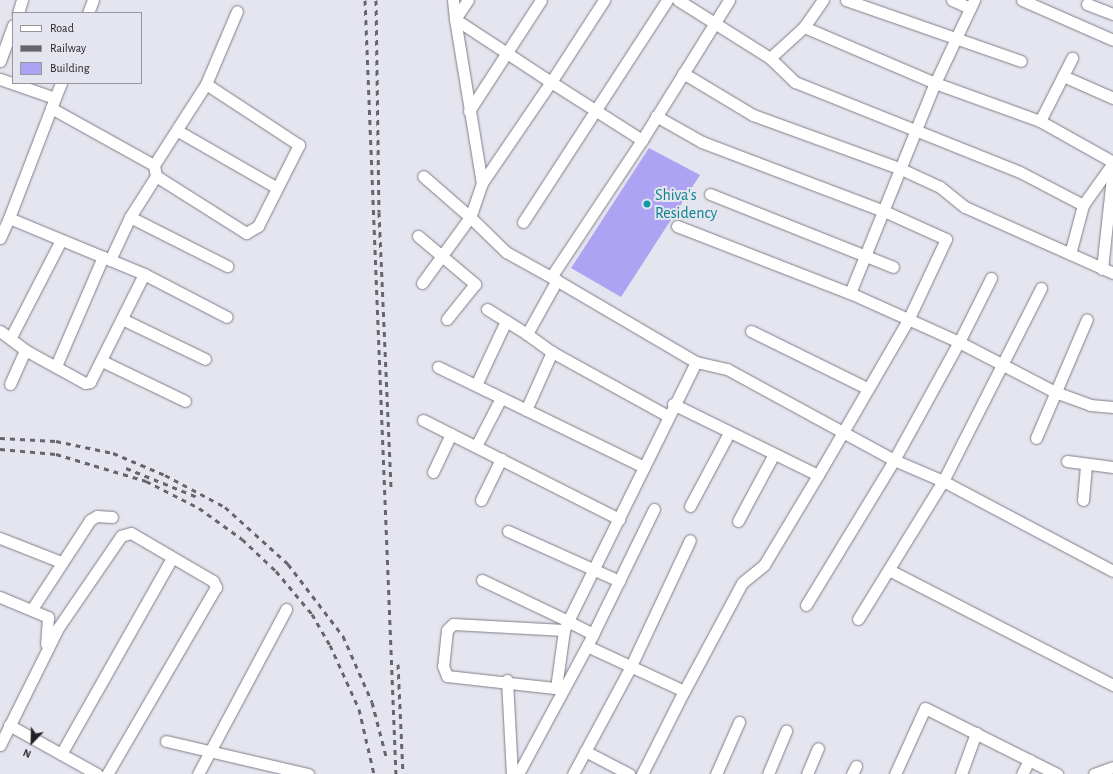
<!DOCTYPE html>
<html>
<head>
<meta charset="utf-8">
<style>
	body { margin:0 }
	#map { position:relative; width:1113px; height:774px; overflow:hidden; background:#e5e5ef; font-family:"Alegreya Sans",sans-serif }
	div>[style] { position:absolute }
	.building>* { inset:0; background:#ada3f2 }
	.roads { filter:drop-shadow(0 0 1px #7e7d87) drop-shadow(0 0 1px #7e7d87) }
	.minor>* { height:11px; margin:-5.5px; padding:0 5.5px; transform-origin:5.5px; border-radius:5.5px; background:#fff }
	.rail>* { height:3px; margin-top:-1.5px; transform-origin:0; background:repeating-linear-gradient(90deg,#66656b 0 5px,transparent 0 10px) }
	.dots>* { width:11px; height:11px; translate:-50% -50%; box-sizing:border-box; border:2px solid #e5e5ef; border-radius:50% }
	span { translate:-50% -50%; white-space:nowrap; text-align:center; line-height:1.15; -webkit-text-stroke:4px #e5e5ef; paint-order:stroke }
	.culture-label { font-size:16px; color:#0d838f }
	.left { translate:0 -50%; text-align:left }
	.legend { position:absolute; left:12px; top:12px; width:130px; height:72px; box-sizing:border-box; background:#e5e5ef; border:1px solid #96969d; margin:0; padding:5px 7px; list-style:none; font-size:12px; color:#201f23 }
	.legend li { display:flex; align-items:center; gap:8px; height:20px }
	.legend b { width:20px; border:1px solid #96969d }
	.north { position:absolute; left:12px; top:722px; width:40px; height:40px; -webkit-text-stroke:3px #e5e5ef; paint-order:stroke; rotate:203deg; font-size:11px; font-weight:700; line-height:16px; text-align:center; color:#201f23 }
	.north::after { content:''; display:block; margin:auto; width:14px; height:18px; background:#201f23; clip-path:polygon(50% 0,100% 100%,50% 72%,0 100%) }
</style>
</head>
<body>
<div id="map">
	<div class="building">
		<div style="clip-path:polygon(649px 148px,700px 175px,621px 297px,571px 268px)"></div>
	</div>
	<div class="roads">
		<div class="minor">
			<div style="left:453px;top:0;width:19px;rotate:84deg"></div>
			<div style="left:455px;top:19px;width:23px;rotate:-56deg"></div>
			<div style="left:678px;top:0;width:109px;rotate:32.2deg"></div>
			<div style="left:770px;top:58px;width:46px;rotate:-42.4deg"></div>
			<div style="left:804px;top:27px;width:142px;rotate:23.1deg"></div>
			<div style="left:935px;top:83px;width:92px;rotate:-64.8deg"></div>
			<div style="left:846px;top:0;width:185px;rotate:19.2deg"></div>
			<div style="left:952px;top:0;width:20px;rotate:24deg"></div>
			<div style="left:1022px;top:0;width:99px;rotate:23.7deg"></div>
			<div style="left:1087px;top:4px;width:28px;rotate:21deg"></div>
			<div style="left:18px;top:13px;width:14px;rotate:-73deg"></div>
			<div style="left:88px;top:13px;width:14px;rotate:-69deg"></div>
			<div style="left:455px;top:19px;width:166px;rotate:80.7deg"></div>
			<div style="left:482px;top:183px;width:122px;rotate:-55.7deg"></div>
			<div style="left:551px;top:82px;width:108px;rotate:32.5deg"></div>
			<div style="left:642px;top:140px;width:164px;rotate:123.6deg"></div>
			<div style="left:551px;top:277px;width:168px;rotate:30.4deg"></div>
			<div style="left:696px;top:362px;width:32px;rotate:13deg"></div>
			<div style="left:727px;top:369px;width:190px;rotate:28.6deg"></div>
			<div style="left:894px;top:460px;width:135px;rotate:-61.2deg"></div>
			<div style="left:959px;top:342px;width:120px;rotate:-155.8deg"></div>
			<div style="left:850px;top:293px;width:227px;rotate:-68deg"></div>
			<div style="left:935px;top:83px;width:112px;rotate:19.9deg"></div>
			<div style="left:1040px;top:121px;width:84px;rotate:29.3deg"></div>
			<div style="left:455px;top:19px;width:115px;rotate:33.3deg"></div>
			<div style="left:551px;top:82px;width:98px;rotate:-57.1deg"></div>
			<div style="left:804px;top:27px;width:33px;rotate:-55deg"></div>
			<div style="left:770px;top:58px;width:35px;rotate:44deg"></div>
			<div style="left:795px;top:82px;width:242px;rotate:21.8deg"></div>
			<div style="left:1020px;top:172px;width:71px;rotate:27.6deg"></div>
			<div style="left:0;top:61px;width:38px;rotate:-70deg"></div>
			<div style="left:683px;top:73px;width:82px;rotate:31deg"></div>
			<div style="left:753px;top:115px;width:158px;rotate:20deg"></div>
			<div style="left:901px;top:169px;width:43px;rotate:24.8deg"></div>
			<div style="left:940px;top:187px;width:32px;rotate:39deg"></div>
			<div style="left:965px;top:207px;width:162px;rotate:24deg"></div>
			<div style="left:1063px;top:76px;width:55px;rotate:23.7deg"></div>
			<div style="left:0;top:79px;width:58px;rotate:19.1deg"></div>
			<div style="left:55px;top:98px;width:129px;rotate:111deg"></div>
			<div style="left:9px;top:218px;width:146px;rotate:22.5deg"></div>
			<div style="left:144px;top:274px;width:93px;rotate:27.4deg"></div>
			<div style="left:55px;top:98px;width:16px;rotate:-68deg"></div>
			<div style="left:51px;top:108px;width:118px;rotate:29deg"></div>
			<div style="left:154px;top:165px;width:11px;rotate:80deg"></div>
			<div style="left:156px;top:176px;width:107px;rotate:32.3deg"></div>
			<div style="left:246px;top:233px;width:14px;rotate:-30deg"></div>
			<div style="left:258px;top:226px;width:91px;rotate:-63.2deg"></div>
			<div style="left:299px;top:145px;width:111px;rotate:-146.7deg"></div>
			<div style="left:206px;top:84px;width:79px;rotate:-67deg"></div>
			<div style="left:469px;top:111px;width:132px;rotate:-57deg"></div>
			<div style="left:656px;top:116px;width:53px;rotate:29.5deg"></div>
			<div style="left:702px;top:142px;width:195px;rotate:20.8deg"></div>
			<div style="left:884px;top:211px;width:68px;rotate:24.3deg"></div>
			<div style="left:946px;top:239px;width:89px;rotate:115.1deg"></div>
			<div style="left:908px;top:320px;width:179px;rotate:120.1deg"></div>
			<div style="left:1040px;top:121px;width:71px;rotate:-63.1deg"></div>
			<div style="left:178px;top:131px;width:114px;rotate:29.9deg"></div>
			<div style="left:642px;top:140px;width:165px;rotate:-58.1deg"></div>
			<div style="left:154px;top:165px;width:96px;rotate:-57.3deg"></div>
			<div style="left:482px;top:183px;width:36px;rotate:109deg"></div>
			<div style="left:470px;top:217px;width:50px;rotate:44.2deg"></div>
			<div style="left:506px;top:252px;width:51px;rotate:29.1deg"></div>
			<div style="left:710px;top:194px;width:197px;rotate:21.7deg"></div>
			<div style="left:130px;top:217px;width:109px;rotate:26.8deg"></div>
			<div style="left:523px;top:222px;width:265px;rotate:-57deg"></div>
			<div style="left:677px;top:226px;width:186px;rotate:21.2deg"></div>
			<div style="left:418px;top:236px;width:75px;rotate:40.1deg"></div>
			<div style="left:475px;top:284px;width:45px;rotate:128.7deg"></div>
			<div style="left:0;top:238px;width:22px;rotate:-66deg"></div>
			<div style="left:1070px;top:254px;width:51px;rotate:-75.1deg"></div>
			<div style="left:1083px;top:205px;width:52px;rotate:-54.5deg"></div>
			<div style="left:110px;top:260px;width:47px;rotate:-65.1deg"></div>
			<div style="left:130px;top:217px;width:49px;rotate:-57.6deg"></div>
			<div style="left:1102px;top:269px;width:103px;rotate:-83.8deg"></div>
			<div style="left:991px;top:278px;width:72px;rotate:116.6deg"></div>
			<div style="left:959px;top:342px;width:108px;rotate:27.5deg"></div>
			<div style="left:1055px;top:392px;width:37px;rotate:20deg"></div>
			<div style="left:1090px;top:405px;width:23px;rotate:5deg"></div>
			<div style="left:557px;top:280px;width:62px;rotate:119.1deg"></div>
			<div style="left:527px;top:334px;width:31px;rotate:36deg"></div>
			<div style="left:552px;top:352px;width:132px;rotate:28.9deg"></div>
			<div style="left:422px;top:283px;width:82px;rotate:-54deg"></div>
			<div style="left:470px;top:217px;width:62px;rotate:-138.9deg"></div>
			<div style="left:1041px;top:288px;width:216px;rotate:116.9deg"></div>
			<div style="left:943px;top:481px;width:192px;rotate:27.9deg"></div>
			<div style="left:487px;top:309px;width:47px;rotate:32deg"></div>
			<div style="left:122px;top:319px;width:92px;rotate:25.7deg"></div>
			<div style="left:0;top:331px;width:31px;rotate:37deg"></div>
			<div style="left:25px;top:350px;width:68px;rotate:28.8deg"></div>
			<div style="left:85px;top:383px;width:5px;rotate:-11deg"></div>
			<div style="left:90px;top:382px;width:121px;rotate:-63.4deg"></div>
			<div style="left:751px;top:331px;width:129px;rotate:26.2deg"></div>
			<div style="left:11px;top:337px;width:109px;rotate:-62.7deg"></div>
			<div style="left:102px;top:361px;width:92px;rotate:25.7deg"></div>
			<div style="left:56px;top:366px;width:119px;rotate:-66.7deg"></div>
			<div style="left:438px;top:367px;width:229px;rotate:25.9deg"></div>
			<div style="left:10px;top:384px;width:37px;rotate:-66deg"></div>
			<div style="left:476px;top:385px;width:71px;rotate:-64.9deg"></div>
			<div style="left:673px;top:404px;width:161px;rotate:26.1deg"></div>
			<div style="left:818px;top:475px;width:105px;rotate:121deg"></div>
			<div style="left:764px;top:565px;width:28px;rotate:141deg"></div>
			<div style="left:742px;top:583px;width:123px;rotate:118.2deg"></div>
			<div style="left:526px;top:410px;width:64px;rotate:-65.9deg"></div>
			<div style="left:423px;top:420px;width:220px;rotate:26.8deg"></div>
			<div style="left:1036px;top:438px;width:129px;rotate:-66.8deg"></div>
			<div style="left:476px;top:446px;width:54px;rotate:-62.5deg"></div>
			<div style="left:1067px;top:461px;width:46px;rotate:7.4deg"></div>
			<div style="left:433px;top:472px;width:42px;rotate:-64.7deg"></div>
			<div style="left:481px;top:500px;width:46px;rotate:-64deg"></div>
			<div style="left:1083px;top:500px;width:35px;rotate:-85deg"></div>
			<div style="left:690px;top:506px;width:83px;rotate:-61.9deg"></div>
			<div style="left:738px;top:521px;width:76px;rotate:-61.8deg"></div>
			<div style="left:508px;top:531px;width:122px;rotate:24.2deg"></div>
			<div style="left:0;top:538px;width:66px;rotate:21.5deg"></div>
			<div style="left:889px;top:570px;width:252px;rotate:27.2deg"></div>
			<div style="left:482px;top:580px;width:95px;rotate:25.5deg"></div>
			<div style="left:568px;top:621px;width:10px;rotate:114deg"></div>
			<div style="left:564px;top:630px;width:111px;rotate:-176.9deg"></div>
			<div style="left:453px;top:624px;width:8px;rotate:135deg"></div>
			<div style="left:447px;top:630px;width:36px;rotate:96deg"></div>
			<div style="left:443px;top:666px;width:11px;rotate:68deg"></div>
			<div style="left:447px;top:676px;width:117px;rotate:6.4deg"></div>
			<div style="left:0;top:597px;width:52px;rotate:22.6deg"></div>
			<div style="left:48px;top:617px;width:27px;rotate:94deg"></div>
			<div style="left:806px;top:605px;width:170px;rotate:-58.7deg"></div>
			<div style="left:894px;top:460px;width:53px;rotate:23.2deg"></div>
			<div style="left:943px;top:481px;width:162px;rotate:121.6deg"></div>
			<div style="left:32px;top:609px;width:106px;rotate:-56.9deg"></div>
			<div style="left:90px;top:520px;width:8px;rotate:-30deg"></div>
			<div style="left:97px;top:516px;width:15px;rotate:4deg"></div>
			<div style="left:593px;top:634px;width:139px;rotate:-64deg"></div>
			<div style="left:507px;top:680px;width:94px;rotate:87deg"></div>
			<div style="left:556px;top:688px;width:59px;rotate:-82.1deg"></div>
			<div style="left:9px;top:725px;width:101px;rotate:29.1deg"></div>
			<div style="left:166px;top:741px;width:146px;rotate:13.1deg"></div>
			<div style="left:0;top:745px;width:131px;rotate:-63.6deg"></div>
			<div style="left:58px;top:628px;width:112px;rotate:-55.6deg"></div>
			<div style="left:121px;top:536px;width:10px;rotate:-17deg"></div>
			<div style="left:131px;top:533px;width:95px;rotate:30.3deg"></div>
			<div style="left:213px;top:581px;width:7px;rotate:63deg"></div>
			<div style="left:216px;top:587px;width:216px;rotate:120.2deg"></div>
			<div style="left:585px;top:751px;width:50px;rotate:27.6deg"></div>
			<div style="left:61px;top:754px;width:225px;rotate:-60.5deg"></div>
			<div style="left:198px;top:774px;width:187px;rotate:-61.9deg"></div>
			<div style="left:518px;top:774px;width:145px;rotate:-61.7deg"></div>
			<div style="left:573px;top:774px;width:120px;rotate:-61.7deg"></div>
			<div style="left:630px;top:668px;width:141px;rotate:-64.9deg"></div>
			<div style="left:642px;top:774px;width:93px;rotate:-63.2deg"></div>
			<div style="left:684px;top:691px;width:107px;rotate:-155.1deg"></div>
			<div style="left:587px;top:646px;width:13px;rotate:-63deg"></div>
			<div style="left:593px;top:634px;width:28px;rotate:-153deg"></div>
			<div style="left:568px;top:621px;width:289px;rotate:-63.7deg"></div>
			<div style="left:716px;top:774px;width:57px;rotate:-66.1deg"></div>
			<div style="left:768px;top:774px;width:47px;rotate:-67.3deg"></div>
			<div style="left:807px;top:774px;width:28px;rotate:-67deg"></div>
			<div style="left:852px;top:774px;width:9px;rotate:-63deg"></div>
			<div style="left:895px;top:774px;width:72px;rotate:-65.6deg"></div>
			<div style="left:925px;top:708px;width:148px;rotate:26.6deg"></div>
			<div style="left:961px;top:774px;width:44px;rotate:-69.9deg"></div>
			<div style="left:1022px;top:774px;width:16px;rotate:-63deg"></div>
			<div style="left:1094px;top:774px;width:20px;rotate:-20deg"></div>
		</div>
	</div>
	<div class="rail">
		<div style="left:365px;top:0;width:775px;rotate:87.71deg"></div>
		<div style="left:376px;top:0;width:212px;rotate:89.2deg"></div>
		<div style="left:379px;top:212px;width:276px;rotate:87.5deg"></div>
		<div style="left:0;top:438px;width:56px;rotate:3.1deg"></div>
		<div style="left:56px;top:441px;width:58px;rotate:11.9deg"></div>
		<div style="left:113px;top:453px;width:56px;rotate:22.9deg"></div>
		<div style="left:165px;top:475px;width:68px;rotate:28.1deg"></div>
		<div style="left:225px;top:507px;width:85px;rotate:42.1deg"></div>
		<div style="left:288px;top:564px;width:91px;rotate:52.6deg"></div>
		<div style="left:343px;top:636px;width:72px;rotate:66.3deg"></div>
		<div style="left:372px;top:702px;width:56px;rotate:75.5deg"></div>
		<div style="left:0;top:449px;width:56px;rotate:5.1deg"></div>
		<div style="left:56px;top:454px;width:94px;rotate:16.7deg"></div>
		<div style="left:146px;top:481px;width:59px;rotate:27deg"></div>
		<div style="left:199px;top:508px;width:53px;rotate:35.8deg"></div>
		<div style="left:242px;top:539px;width:47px;rotate:43.3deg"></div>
		<div style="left:276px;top:571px;width:56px;rotate:50.1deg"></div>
		<div style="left:312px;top:614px;width:36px;rotate:60deg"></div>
		<div style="left:330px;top:645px;width:70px;rotate:65.6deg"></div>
		<div style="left:359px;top:709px;width:67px;rotate:77deg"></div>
		<div style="left:126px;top:468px;width:80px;rotate:22.1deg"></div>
		<div style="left:398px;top:664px;width:110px;rotate:87.4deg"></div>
	</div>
	<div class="dots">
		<div style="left:647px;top:204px;background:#0f9aa8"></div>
	</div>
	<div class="culture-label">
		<span class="left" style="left:655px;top:204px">Shiva's<br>Residency</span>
	</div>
	<ul class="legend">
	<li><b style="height:5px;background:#fff"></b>Road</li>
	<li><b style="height:5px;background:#66656b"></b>Railway</li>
	<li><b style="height:11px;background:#ada3f2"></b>Building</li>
	</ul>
	<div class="north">N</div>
</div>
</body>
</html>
